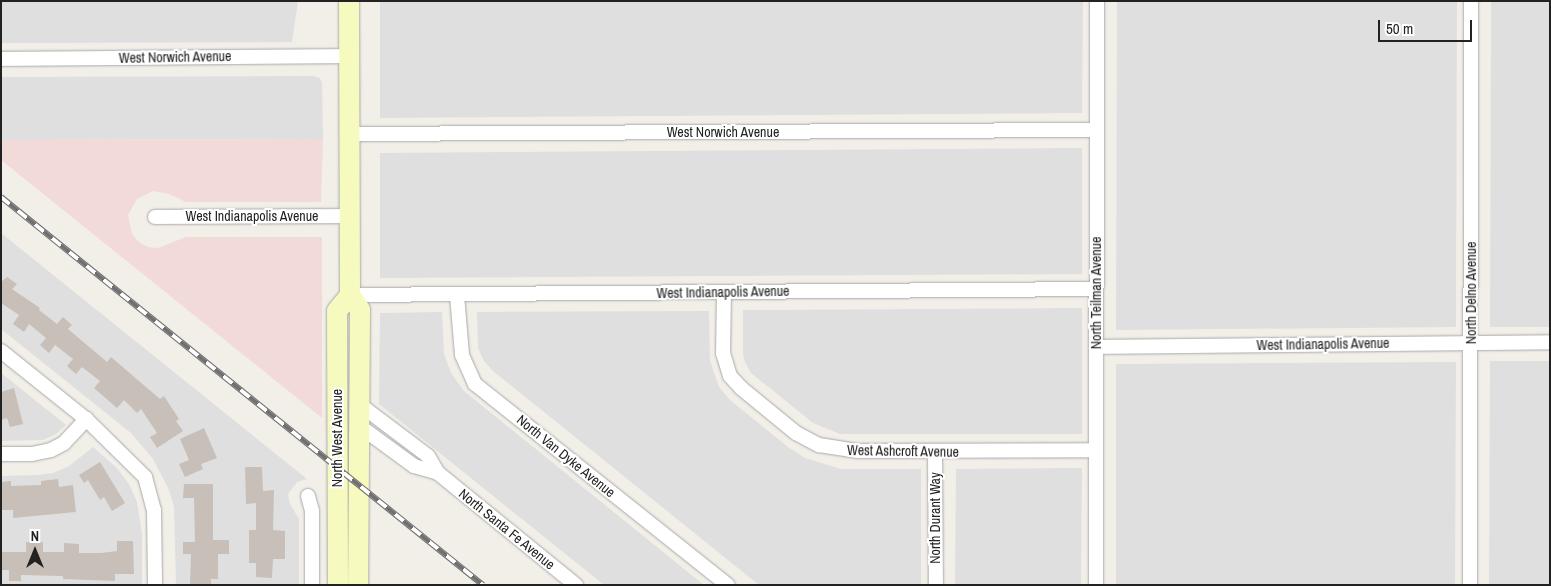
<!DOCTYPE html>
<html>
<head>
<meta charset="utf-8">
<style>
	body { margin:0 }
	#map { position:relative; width:1551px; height:586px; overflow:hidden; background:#f2efe9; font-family:"Archivo Narrow",sans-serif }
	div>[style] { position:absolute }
	.residential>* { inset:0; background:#e0dfdf }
	.commercial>* { inset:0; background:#f2dad9 }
	.building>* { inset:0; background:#c7bfb8 }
	.roads { filter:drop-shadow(0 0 1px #a9a9a9) drop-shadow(0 0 1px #a9a9a9) }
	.minor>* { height:14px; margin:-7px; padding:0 7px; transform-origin:7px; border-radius:7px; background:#fff }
	.secondary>* { height:20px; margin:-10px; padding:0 10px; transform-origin:10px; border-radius:10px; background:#f7fabf }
	.rail>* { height:5.5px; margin-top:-2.75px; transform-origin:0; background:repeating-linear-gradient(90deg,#fff 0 11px,#707070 0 22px); box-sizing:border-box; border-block:1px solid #707070 }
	span { translate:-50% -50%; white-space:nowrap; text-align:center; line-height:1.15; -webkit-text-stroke:4px #fff; paint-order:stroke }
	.street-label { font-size:14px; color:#222 }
	.frame { position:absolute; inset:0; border:2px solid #222; pointer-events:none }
	.north { position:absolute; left:10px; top:526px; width:50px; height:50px; -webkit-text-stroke:4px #fff; paint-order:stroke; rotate:0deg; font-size:14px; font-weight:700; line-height:20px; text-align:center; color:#222 }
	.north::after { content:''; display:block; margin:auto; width:18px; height:22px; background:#222; clip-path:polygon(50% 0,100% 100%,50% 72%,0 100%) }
	.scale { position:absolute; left:1378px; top:20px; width:94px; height:22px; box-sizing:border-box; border:2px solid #222; border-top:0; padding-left:6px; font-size:15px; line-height:18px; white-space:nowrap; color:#222; -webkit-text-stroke:4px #fff; paint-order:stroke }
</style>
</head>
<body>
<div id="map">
	<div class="residential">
		<div style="clip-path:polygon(1px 1px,298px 1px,292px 42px,25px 43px,1px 43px)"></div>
		<div style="clip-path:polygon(380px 1px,1083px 1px,1082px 113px,380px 118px)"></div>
		<div style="clip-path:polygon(1117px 1px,1457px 1px,1456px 327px,1116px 330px)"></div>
		<div style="clip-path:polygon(1491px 1px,1550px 1px,1550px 327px,1490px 327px)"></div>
		<div style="clip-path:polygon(314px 76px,320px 78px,322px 83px,323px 139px,1px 140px,1px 77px)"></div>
		<div style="clip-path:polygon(1082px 148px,1082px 274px,380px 278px,380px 153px)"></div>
		<div style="clip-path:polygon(1px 233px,307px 479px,297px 482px,288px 494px,290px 504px,299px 519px,299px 585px,176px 585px,174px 507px,169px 490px,153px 459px,131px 433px,1px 329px)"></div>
		<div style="clip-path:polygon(1082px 308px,1082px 434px,840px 434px,813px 423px,751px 373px,745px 362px,743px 353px,743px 310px)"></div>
		<div style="clip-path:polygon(709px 311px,710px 361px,719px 387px,730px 400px,788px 447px,805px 458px,841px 469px,921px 469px,921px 585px,759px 585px,493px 371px,484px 361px,478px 348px,477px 312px)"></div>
		<div style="clip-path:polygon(442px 312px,444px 354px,451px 373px,464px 391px,704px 585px,604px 585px,379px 404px,380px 313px)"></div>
		<div style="clip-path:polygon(1490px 361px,1550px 361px,1550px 585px,1489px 585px)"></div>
		<div style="clip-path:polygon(1456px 362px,1455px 585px,1116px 585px,1116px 364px)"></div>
		<div style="clip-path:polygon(1px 373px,66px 425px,56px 434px,43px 440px,1px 441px)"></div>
		<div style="clip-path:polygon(93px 447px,117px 468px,129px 484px,137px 502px,142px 534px,142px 585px,1px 585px,1px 476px,37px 475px,53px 473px,69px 466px)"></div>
		<div style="clip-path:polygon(1082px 468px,1081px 585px,955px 585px,956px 469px)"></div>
	</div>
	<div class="commercial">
		<div style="clip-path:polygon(323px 139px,321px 202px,186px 202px,169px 194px,153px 191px,137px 199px,128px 215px,132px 234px,139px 242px,148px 247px,158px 248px,186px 237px,322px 237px,322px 418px,1px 160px,1px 140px)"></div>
	</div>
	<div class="building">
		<div style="clip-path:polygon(7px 277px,17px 284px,12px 289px,40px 308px,39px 310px,57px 324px,63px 317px,72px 325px,68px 329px,107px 362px,111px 357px,160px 399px,164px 396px,179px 419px,176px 421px,183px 431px,157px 448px,150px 437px,157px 433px,141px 409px,137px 413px,124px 400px,117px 408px,94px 388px,100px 381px,82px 367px,76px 374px,67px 366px,73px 359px,55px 345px,49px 353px,40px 345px,46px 338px,29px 324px,24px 332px,13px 324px,19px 315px,1px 303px,1px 282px)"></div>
		<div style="clip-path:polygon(14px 388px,23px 424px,10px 427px,7px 418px,1px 420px,1px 392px)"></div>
		<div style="clip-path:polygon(204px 428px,217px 458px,201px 464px,203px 469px,185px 477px,179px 464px,189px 460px,180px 439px)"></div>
		<div style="clip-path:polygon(100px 462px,125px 503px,112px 511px,104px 497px,100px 500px,88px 480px,84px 483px,79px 475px)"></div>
		<div style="clip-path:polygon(245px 467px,262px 467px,263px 491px,274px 490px,273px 530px,285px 531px,285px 559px,273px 559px,272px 578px,256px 577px,256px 563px,249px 563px,249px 530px,256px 530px,256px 503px,246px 504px)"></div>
		<div style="clip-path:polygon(58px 479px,59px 487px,73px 485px,76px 512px,13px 518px,13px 510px,1px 510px,1px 482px,11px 481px,11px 486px,41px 485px,41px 481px)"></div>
		<div style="clip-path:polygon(184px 484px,213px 484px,213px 540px,229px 540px,229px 554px,218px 554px,218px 579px,211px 579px,211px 585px,190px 585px,191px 554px,183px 554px,183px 542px,195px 542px,194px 498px,183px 498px)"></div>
		<div style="clip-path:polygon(117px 541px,133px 541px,134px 574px,115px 574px,115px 581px,63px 579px,63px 576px,21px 575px,21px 581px,9px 581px,9px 570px,1px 570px,1px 552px,26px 552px,26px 542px,43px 542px,43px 552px,64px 552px,64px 543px,79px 544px,79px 553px,101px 553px,117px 551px)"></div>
	</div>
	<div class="roads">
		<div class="minor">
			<div style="left:1px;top:59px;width:347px;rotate:-0.5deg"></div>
			<div style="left:349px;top:134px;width:748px;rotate:-0.31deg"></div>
			<div style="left:155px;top:217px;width:194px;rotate:-0.3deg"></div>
			<div style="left:724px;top:292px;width:61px;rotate:90.9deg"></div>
			<div style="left:723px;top:353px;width:24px;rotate:73deg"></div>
			<div style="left:730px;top:376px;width:16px;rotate:47deg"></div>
			<div style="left:741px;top:388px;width:71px;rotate:39.3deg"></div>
			<div style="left:796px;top:433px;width:26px;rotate:28deg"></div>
			<div style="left:819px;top:445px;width:38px;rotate:9deg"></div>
			<div style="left:857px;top:451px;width:239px;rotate:-0.2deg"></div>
			<div style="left:350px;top:295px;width:746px;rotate:-0.46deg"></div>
			<div style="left:457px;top:295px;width:60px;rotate:85.2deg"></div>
			<div style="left:462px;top:355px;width:32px;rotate:66deg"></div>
			<div style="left:475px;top:384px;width:323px;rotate:38.5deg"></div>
			<div style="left:1096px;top:347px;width:454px;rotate:-0.6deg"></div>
			<div style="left:1px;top:351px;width:109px;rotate:38.7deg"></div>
			<div style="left:86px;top:419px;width:83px;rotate:44.5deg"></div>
			<div style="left:145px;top:477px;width:34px;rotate:75deg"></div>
			<div style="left:154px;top:510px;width:75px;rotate:89.2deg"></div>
			<div style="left:359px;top:404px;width:86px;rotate:37deg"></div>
			<div style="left:428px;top:456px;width:20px;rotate:60deg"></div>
			<div style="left:438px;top:473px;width:178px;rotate:39.1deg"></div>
			<div style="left:358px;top:425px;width:69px;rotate:36.2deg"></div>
			<div style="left:414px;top:466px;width:25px;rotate:16deg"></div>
			<div style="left:935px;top:452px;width:133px;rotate:89.6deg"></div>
			<div style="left:1px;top:454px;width:31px"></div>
			<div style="left:32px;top:454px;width:19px;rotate:-12deg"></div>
			<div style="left:51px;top:450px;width:15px;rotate:-28deg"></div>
			<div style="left:64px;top:443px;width:33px;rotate:-47deg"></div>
			<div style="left:308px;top:496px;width:16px;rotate:75deg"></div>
			<div style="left:312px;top:511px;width:74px;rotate:90deg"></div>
			<div style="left:1096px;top:585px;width:584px;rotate:-89.9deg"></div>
			<div style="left:1470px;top:585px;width:584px;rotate:-89.9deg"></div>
		</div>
		<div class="secondary">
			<div style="left:349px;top:1px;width:294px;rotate:89.8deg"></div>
			<div style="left:350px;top:295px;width:18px;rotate:56deg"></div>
			<div style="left:360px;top:310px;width:275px;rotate:90.4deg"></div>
			<div style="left:338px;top:585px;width:274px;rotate:-90.2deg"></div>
			<div style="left:337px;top:311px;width:21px;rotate:-51deg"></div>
		</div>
	</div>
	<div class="rail">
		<div style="left:1px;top:197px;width:619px;rotate:38.83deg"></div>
	</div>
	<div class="street-label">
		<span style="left:175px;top:57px;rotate:-1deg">West Norwich Avenue</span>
		<span style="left:723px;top:132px">West Norwich Avenue</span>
		<span style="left:252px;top:216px">West Indianapolis Avenue</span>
		<span style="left:723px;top:292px;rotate:-1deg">West Indianapolis Avenue</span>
		<span style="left:1096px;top:293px;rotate:-90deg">North Teilman Avenue</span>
		<span style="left:1471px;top:293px;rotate:-90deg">North Delno Avenue</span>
		<span style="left:1323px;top:344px;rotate:-1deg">West Indianapolis Avenue</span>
		<span style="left:337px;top:438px;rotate:-90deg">North West Avenue</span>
		<span style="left:903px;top:451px;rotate:1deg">West Ashcroft Avenue</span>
		<span style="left:566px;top:456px;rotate:39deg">North Van Dyke Avenue</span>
		<span style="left:935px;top:518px;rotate:-90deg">North Durant Way</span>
		<span style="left:507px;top:529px;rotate:39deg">North Santa Fe Avenue</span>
	</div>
	<div class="frame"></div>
	<div class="north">N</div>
	<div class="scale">50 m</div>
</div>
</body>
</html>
